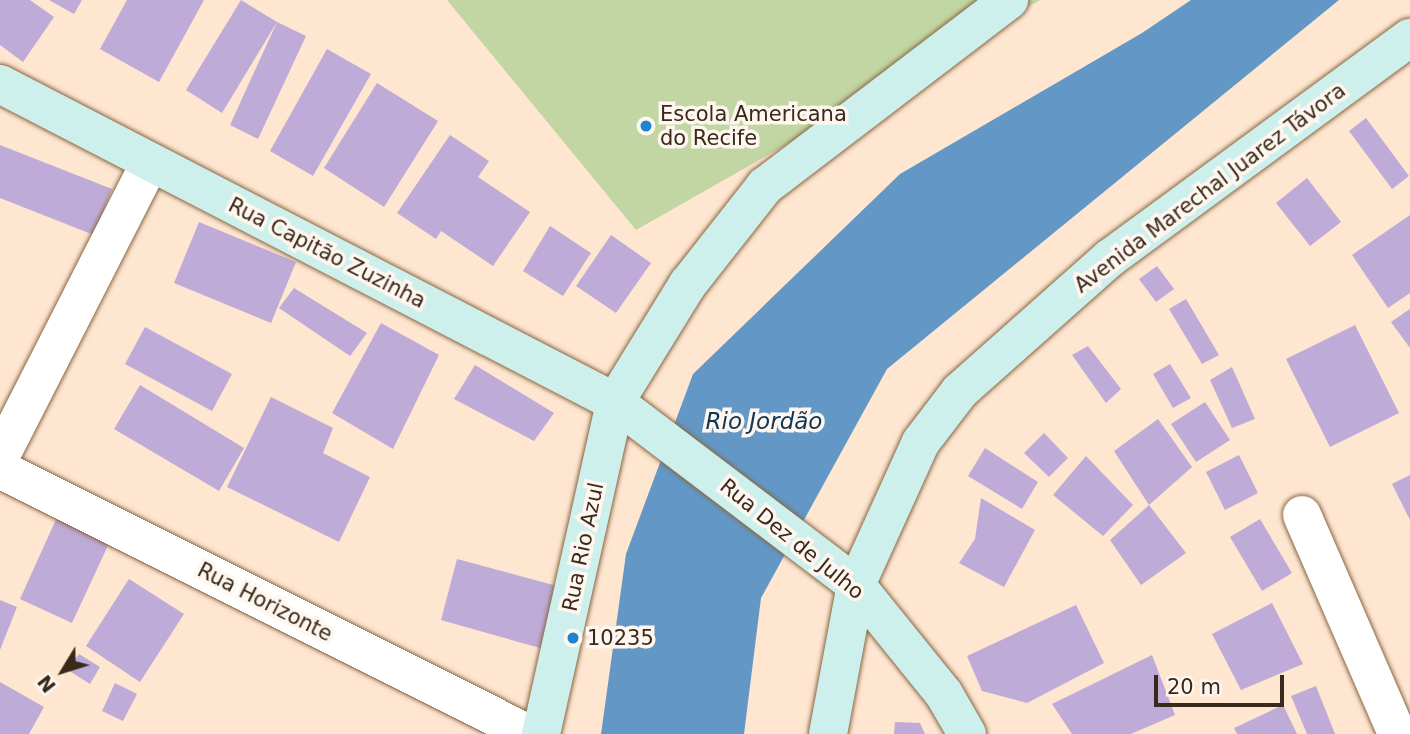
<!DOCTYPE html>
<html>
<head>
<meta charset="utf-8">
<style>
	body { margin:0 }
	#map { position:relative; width:1410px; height:734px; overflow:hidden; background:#fee6d0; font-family:"DejaVu Sans",sans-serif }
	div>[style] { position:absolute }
	.green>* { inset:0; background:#c1d6a2 }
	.water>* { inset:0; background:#6398c6 }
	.building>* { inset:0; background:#bfabd7 }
	.roads { filter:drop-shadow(0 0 2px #886643) drop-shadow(0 0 2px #886643) }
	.minor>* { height:38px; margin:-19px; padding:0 19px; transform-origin:19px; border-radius:19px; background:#fff }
	.secondary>* { height:38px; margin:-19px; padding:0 19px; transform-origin:19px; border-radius:19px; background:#cdf0ec }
	.dots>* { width:19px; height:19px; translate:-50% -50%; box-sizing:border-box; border:4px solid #fef6ef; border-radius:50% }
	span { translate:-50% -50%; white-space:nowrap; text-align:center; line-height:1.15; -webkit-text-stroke:7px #fef6ef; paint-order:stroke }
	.poi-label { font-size:21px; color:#382a1b }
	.left { translate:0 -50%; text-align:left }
	.street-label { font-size:21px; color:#382a1b }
	.water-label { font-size:23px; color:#0d3655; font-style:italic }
	.north { position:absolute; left:28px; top:636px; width:70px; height:70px; -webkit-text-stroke:5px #fef6ef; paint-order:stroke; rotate:232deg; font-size:19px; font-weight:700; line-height:28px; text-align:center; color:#382a1b }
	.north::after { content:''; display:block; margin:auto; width:24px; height:32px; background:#382a1b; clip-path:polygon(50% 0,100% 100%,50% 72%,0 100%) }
	.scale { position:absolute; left:1154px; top:675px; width:130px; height:32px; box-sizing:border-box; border:4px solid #382a1b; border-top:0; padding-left:9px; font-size:21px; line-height:24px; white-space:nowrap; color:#382a1b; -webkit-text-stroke:5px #fef6ef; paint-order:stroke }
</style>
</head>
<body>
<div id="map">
	<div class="green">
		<div style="clip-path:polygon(447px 0,1040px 0,636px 230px)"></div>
	</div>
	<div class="water">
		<div style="clip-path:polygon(1191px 0,1339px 0,887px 369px,761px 598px,744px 734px,601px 734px,626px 554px,693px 374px,900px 174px,1142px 33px)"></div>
	</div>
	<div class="building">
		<div style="clip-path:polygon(0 0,30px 0,54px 17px,23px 62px,0 45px)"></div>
		<div style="clip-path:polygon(49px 0,82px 0,74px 14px)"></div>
		<div style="clip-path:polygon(127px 0,204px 0,159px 82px,100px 49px)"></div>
		<div style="clip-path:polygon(241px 0,277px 22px,222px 113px,186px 90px)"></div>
		<div style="clip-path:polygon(277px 22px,306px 36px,258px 139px,230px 125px)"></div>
		<div style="clip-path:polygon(327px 49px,371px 74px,313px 176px,270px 151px)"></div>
		<div style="clip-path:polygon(377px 83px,438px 121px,384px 207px,324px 168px)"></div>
		<div style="clip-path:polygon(1366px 118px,1409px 176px,1392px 189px,1349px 131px)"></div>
		<div style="clip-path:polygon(450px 135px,489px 161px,478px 177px,530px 212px,493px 266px,441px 231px,436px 239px,397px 213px)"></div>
		<div style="clip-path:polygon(0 145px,112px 189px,94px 235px,0 198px)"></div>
		<div style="clip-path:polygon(1307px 178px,1341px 222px,1310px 246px,1276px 203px)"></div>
		<div style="clip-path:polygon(1410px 215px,1410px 293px,1388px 308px,1352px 255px)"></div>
		<div style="clip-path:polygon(199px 222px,296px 262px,271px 323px,174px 283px)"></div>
		<div style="clip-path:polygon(550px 226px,591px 253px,563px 296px,523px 271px)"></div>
		<div style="clip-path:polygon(611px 235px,651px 263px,616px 313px,576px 286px)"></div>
		<div style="clip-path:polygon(1157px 266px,1174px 289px,1156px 302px,1139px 279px)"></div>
		<div style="clip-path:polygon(294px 288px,367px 333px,350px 356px,279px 308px)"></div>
		<div style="clip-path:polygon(1186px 299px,1219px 355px,1202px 364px,1169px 309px)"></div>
		<div style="clip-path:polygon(1410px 309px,1410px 348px,1391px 322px)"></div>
		<div style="clip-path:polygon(381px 323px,439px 355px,393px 449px,332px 413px)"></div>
		<div style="clip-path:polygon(1355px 325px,1399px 413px,1330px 447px,1286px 359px)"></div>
		<div style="clip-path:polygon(145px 327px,232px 374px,212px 411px,125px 364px)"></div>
		<div style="clip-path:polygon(1088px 346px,1121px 389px,1106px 403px,1072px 355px)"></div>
		<div style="clip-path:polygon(1170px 364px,1191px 398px,1173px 408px,1153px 374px)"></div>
		<div style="clip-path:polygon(475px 365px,554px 413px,534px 441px,454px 399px)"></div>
		<div style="clip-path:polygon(1232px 367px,1255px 419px,1232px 428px,1210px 380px)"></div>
		<div style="clip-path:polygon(140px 385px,244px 448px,219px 491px,114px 429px)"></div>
		<div style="clip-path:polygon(271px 397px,333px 428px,323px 453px,370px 477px,339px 542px,227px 487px)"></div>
		<div style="clip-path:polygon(1205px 402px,1230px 440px,1196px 462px,1171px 424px)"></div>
		<div style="clip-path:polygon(1158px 419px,1192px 467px,1149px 505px,1114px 451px)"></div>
		<div style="clip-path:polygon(1044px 433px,1068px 458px,1049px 477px,1024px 453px)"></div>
		<div style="clip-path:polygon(985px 448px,1038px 482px,1022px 509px,968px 476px)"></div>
		<div style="clip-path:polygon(1239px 455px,1258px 493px,1225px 510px,1206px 472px)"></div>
		<div style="clip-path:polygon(1086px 456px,1133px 505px,1103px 536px,1053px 495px)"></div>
		<div style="clip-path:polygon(1410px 475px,1410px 520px,1392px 484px)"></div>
		<div style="clip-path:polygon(981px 498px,1035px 530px,1004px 587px,959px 563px,975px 539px)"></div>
		<div style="clip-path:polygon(1149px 505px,1186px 553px,1141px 585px,1110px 540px)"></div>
		<div style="clip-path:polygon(58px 515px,111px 539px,72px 623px,20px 599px)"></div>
		<div style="clip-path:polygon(1260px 519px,1292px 573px,1262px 591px,1230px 537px)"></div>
		<div style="clip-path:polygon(457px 559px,557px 586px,540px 648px,441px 620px)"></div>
		<div style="clip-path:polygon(129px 579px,184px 614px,140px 682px,86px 646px)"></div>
		<div style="clip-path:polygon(0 600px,17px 607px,0 650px)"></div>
		<div style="clip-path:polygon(1272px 603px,1303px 664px,1241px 690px,1212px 634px)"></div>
		<div style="clip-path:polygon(1076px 605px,1104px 663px,1027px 703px,982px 691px,967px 656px)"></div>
		<div style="clip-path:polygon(79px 654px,100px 667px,90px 684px,68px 670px)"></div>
		<div style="clip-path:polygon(1152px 655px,1175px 715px,1131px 734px,1072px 734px,1052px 704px)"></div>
		<div style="clip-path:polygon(0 682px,44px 707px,29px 734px,0 734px)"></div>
		<div style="clip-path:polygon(115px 683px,137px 694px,123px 721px,102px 711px)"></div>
		<div style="clip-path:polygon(1316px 686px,1335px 734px,1307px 734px,1291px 696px)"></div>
		<div style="clip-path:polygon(1283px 705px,1297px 734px,1237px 734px,1234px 728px)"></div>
		<div style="clip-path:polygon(895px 722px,920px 723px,925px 734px,894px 734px)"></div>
	</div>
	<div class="roads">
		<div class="minor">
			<div style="left:0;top:457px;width:331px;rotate:-63deg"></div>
			<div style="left:0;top:469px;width:592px;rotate:26.61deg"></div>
			<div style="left:1302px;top:515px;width:239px;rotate:66.5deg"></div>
		</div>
		<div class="secondary">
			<div style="left:0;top:84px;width:692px;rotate:27.34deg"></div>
			<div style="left:615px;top:402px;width:303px;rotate:37.2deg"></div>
			<div style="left:856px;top:585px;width:140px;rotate:51.1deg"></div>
			<div style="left:944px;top:694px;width:46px;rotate:60.1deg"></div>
			<div style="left:541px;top:734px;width:340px;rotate:-77.4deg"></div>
			<div style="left:615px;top:402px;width:139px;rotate:-58.3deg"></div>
			<div style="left:688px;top:284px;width:125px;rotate:-51.8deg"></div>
			<div style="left:765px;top:186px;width:307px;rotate:-37.3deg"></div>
			<div style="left:828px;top:734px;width:152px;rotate:-79.4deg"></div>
			<div style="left:856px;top:585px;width:157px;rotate:-65.6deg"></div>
			<div style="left:921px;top:442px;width:64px;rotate:-52.6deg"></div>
			<div style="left:960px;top:391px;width:200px;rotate:-41.6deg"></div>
			<div style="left:1110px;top:258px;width:372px;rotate:-36.3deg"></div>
		</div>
	</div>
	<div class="dots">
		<div style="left:646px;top:126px;background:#1b86d0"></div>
		<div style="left:573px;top:638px;background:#1b86d0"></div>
	</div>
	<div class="poi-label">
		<span class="left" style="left:660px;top:126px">Escola Americana<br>do Recife</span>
		<span class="left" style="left:587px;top:638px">10235</span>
	</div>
	<div class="street-label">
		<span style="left:1210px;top:188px;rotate:-37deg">Avenida Marechal Juarez Távora</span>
		<span style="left:327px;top:253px;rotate:27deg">Rua Capitão Zuzinha</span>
		<span style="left:792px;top:539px;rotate:39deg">Rua Dez de Julho</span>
		<span style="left:583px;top:547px;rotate:-78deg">Rua Rio Azul</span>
		<span style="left:265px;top:602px;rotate:27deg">Rua Horizonte</span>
	</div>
	<div class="water-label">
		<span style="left:764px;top:421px">Rio Jordão</span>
	</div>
	<div class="north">N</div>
	<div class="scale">20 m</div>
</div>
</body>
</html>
